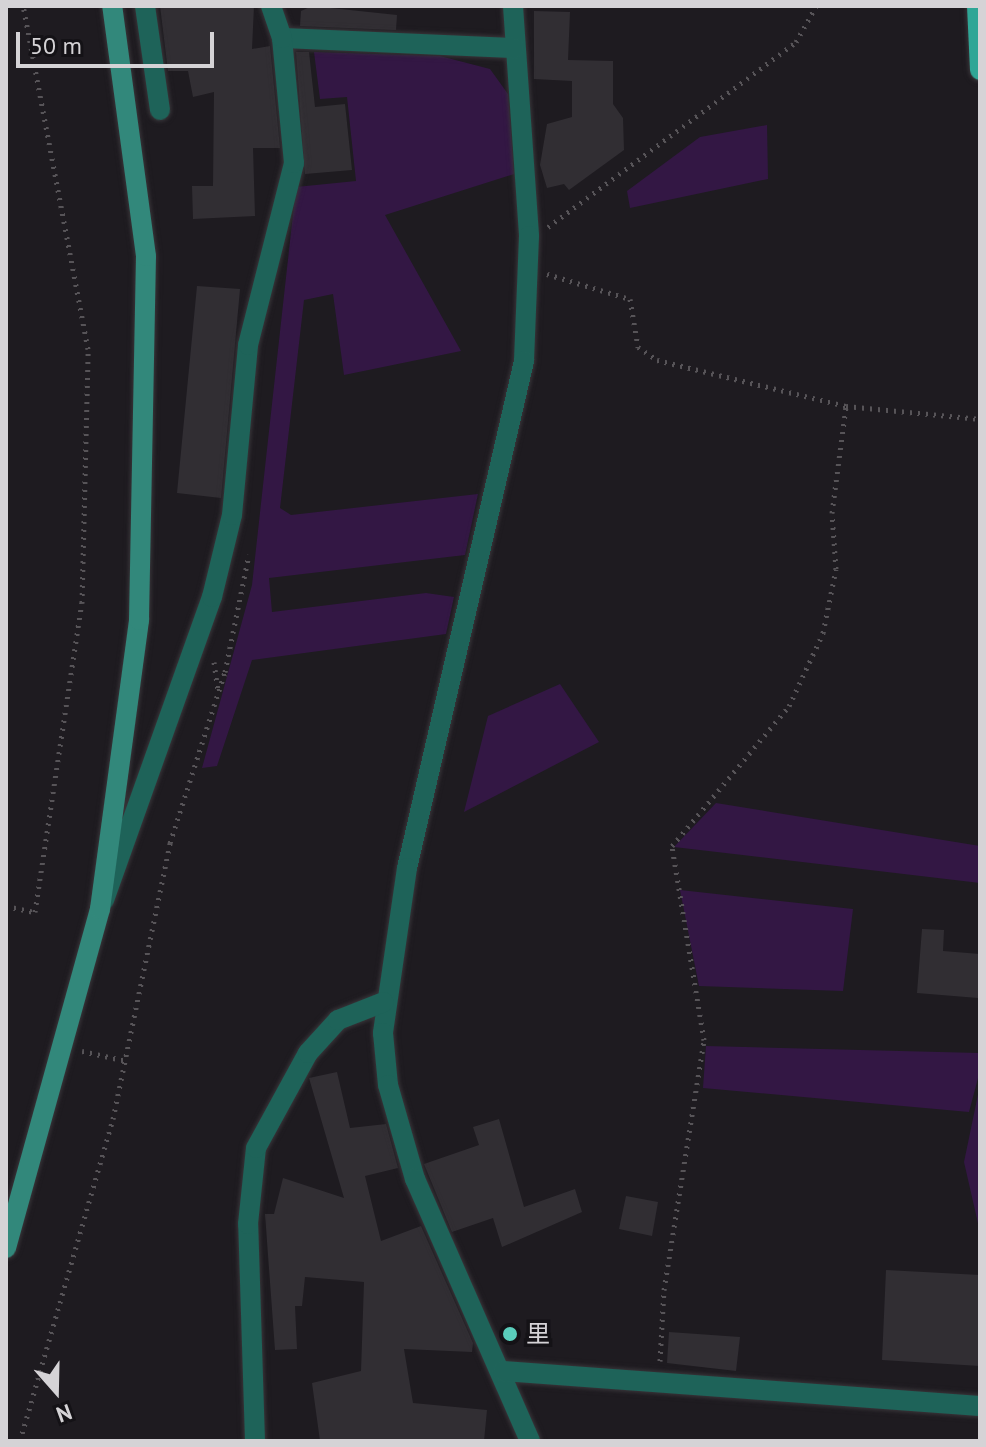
<!DOCTYPE html>
<html>
<head>
<meta charset="utf-8">
<style>
	body { margin:0 }
	#map { position:relative; width:986px; height:1447px; overflow:hidden; background:#1e1b20; font-family:"PT Sans","Noto Sans JP",sans-serif }
	div>[style] { position:absolute }
	.green>* { inset:0; background:#331744 }
	.building>* { inset:0; background:#312e33 }
	.path>* { height:5px; margin-top:-2.5px; transform-origin:0; background:repeating-linear-gradient(90deg,#575458 0 2px,transparent 0 8px) }
	.roads { filter:drop-shadow(0 0 2px #383539) drop-shadow(0 0 2px #383539) }
	.street>* { height:20px; margin:-10px; padding:0 10px; transform-origin:10px; border-radius:10px; background:#1e6359 }
	.secondary>* { height:20px; margin:-10px; padding:0 10px; transform-origin:10px; border-radius:10px; background:#32887b }
	.primary>* { height:20px; margin:-10px; padding:0 10px; transform-origin:10px; border-radius:10px; background:#2fa696 }
	.dots>* { width:22px; height:22px; translate:-50% -50%; box-sizing:border-box; border:4px solid #141216; border-radius:50% }
	span { translate:-50% -50%; white-space:nowrap; text-align:center; line-height:1.15; -webkit-text-stroke:7px #141216; paint-order:stroke }
	.poi-label { font-size:24px; color:#d5d3d6 }
	.left { translate:0 -50%; text-align:left }
	.frame { position:absolute; inset:0; border:8px solid #d5d3d6; pointer-events:none }
	.north { position:absolute; left:16px; top:1351px; width:80px; height:80px; -webkit-text-stroke:6px #141216; paint-order:stroke; rotate:160deg; font-size:22px; font-weight:700; line-height:32px; text-align:center; color:#d5d3d6 }
	.north::after { content:''; display:block; margin:auto; width:28px; height:36px; background:#d5d3d6; clip-path:polygon(50% 0,100% 100%,50% 72%,0 100%) }
	.scale { position:absolute; left:16px; top:32px; width:198px; height:36px; box-sizing:border-box; border:4px solid #d5d3d6; border-top:0; padding-left:10px; font-size:24px; line-height:28px; white-space:nowrap; color:#d5d3d6; -webkit-text-stroke:6px #141216; paint-order:stroke }
</style>
</head>
<body>
<div id="map">
	<div class="green">
		<div style="clip-path:polygon(314px 52px,440px 56px,490px 69px,508px 94px,514px 174px,385px 215px,461px 351px,344px 375px,333px 294px,304px 300px,280px 508px,291px 515px,478px 494px,465px 555px,269px 578px,272px 612px,426px 593px,454px 597px,446px 634px,252px 660px,217px 766px,202px 768px,252px 585px,296px 187px,356px 181px,347px 97px,320px 99px)"></div>
		<div style="clip-path:polygon(767px 125px,768px 179px,630px 208px,627px 191px,700px 137px)"></div>
		<div style="clip-path:polygon(560px 684px,599px 742px,464px 812px,488px 716px)"></div>
		<div style="clip-path:polygon(716px 803px,980px 846px,980px 883px,674px 847px)"></div>
		<div style="clip-path:polygon(680px 890px,853px 909px,843px 991px,699px 986px)"></div>
		<div style="clip-path:polygon(706px 1046px,979px 1053px,978px 1078px,969px 1112px,703px 1088px)"></div>
		<div style="clip-path:polygon(980px 1085px,980px 1232px,964px 1162px)"></div>
	</div>
	<div class="building">
		<div style="clip-path:polygon(160px 6px,254px 6px,252px 49px,270px 46px,280px 148px,253px 148px,255px 216px,193px 219px,192px 186px,213px 186px,214px 92px,193px 97px,188px 71px,168px 71px)"></div>
		<div style="clip-path:polygon(312px 6px,397px 15px,396px 30px,300px 26px,301px 11px)"></div>
		<div style="clip-path:polygon(534px 11px,570px 12px,568px 60px,613px 61px,613px 104px,623px 118px,624px 150px,569px 190px,564px 184px,547px 188px,540px 165px,547px 124px,572px 117px,572px 81px,534px 79px)"></div>
		<div style="clip-path:polygon(296px 52px,309px 52px,315px 107px,345px 104px,352px 170px,305px 174px)"></div>
		<div style="clip-path:polygon(197px 286px,240px 289px,221px 498px,177px 493px)"></div>
		<div style="clip-path:polygon(922px 929px,944px 930px,943px 951px,980px 954px,978px 998px,917px 993px)"></div>
		<div style="clip-path:polygon(337px 1072px,350px 1128px,386px 1124px,398px 1168px,365px 1176px,381px 1241px,421px 1226px,473px 1343px,472px 1352px,404px 1349px,413px 1403px,487px 1410px,484px 1441px,320px 1441px,312px 1383px,361px 1371px,364px 1282px,305px 1277px,302px 1306px,295px 1306px,297px 1349px,275px 1350px,265px 1214px,274px 1214px,283px 1178px,344px 1198px,309px 1078px)"></div>
		<div style="clip-path:polygon(499px 1119px,524px 1207px,575px 1189px,582px 1212px,502px 1247px,493px 1218px,452px 1232px,424px 1164px,479px 1145px,473px 1127px)"></div>
		<div style="clip-path:polygon(626px 1196px,658px 1202px,652px 1236px,619px 1229px)"></div>
		<div style="clip-path:polygon(886px 1270px,980px 1275px,980px 1366px,882px 1360px)"></div>
		<div style="clip-path:polygon(669px 1332px,740px 1337px,736px 1371px,667px 1363px)"></div>
	</div>
	<div class="path">
		<div style="left:548px;top:227px;width:309px;rotate:-36.7deg"></div>
		<div style="left:796px;top:42px;width:41px;rotate:-60.9deg"></div>
		<div style="left:547px;top:274px;width:87px;rotate:16.8deg"></div>
		<div style="left:630px;top:299px;width:49px;rotate:80.5deg"></div>
		<div style="left:638px;top:347px;width:23px;rotate:34deg"></div>
		<div style="left:657px;top:360px;width:195px;rotate:13.7deg"></div>
		<div style="left:846px;top:406px;width:135px;rotate:5.5deg"></div>
		<div style="left:214px;top:662px;width:29px;rotate:82deg"></div>
		<div style="left:6px;top:906px;width:30px;rotate:12deg"></div>
		<div style="left:35px;top:912px;width:313px;rotate:-81.4deg"></div>
		<div style="left:82px;top:603px;width:254px;rotate:-88.6deg"></div>
		<div style="left:88px;top:349px;width:349px;rotate:-100.7deg"></div>
		<div style="left:82px;top:1051px;width:46px;rotate:12.5deg"></div>
		<div style="left:660px;top:1361px;width:71px;rotate:-86.8deg"></div>
		<div style="left:664px;top:1290px;width:253px;rotate:-80.9deg"></div>
		<div style="left:704px;top:1040px;width:197px;rotate:-99.4deg"></div>
		<div style="left:672px;top:846px;width:182px;rotate:-50.1deg"></div>
		<div style="left:789px;top:706px;width:81px;rotate:-65deg"></div>
		<div style="left:823px;top:633px;width:65px;rotate:-78.5deg"></div>
		<div style="left:836px;top:569px;width:56px;rotate:-94.1deg"></div>
		<div style="left:832px;top:513px;width:108px;rotate:-82.5deg"></div>
		<div style="left:20px;top:1441px;width:335px;rotate:-73.9deg"></div>
		<div style="left:113px;top:1119px;width:282px;rotate:-78.3deg"></div>
		<div style="left:170px;top:843px;width:180px;rotate:-72.2deg"></div>
		<div style="left:225px;top:672px;width:120px;rotate:-78.5deg"></div>
	</div>
	<div class="roads">
		<div class="street">
			<div style="left:145px;top:6px;width:105px;rotate:81.8deg"></div>
			<div style="left:513px;top:6px;width:231px;rotate:86deg"></div>
			<div style="left:529px;top:236px;width:125px;rotate:92.3deg"></div>
			<div style="left:524px;top:361px;width:520px;rotate:102.99deg"></div>
			<div style="left:407px;top:868px;width:167px;rotate:98.3deg"></div>
			<div style="left:383px;top:1033px;width:52px;rotate:84.5deg"></div>
			<div style="left:388px;top:1085px;width:98px;rotate:74deg"></div>
			<div style="left:415px;top:1179px;width:286px;rotate:66.3deg"></div>
			<div style="left:282px;top:38px;width:232px;rotate:2.5deg"></div>
			<div style="left:104px;top:900px;width:322px;rotate:-70.4deg"></div>
			<div style="left:212px;top:597px;width:84px;rotate:-76.3deg"></div>
			<div style="left:232px;top:515px;width:171px;rotate:-84.6deg"></div>
			<div style="left:248px;top:345px;width:188px;rotate:-75.8deg"></div>
			<div style="left:294px;top:163px;width:126px;rotate:-95.5deg"></div>
			<div style="left:282px;top:38px;width:34px;rotate:-109deg"></div>
			<div style="left:503px;top:1371px;width:478px;rotate:4.2deg"></div>
			<div style="left:255px;top:1441px;width:217px;rotate:-91.8deg"></div>
			<div style="left:248px;top:1224px;width:76px;rotate:-84deg"></div>
			<div style="left:256px;top:1148px;width:108px;rotate:-61.3deg"></div>
			<div style="left:308px;top:1053px;width:45px;rotate:-47.7deg"></div>
			<div style="left:338px;top:1020px;width:49px;rotate:-21.4deg"></div>
		</div>
		<div class="secondary">
			<div style="left:6px;top:1248px;width:352px;rotate:-74.5deg"></div>
			<div style="left:100px;top:909px;width:292px;rotate:-82.3deg"></div>
			<div style="left:139px;top:620px;width:364px;rotate:-88.9deg"></div>
			<div style="left:146px;top:256px;width:252px;rotate:-97.7deg"></div>
		</div>
		<div class="primary">
			<div style="left:977px;top:6px;width:64px;rotate:87.3deg"></div>
		</div>
	</div>
	<div class="dots">
		<div style="left:510px;top:1334px;background:#5acebc"></div>
	</div>
	<div class="poi-label">
		<span class="left" style="left:526px;top:1334px">里</span>
	</div>
	<div class="frame"></div>
	<div class="north">N</div>
	<div class="scale">50 m</div>
</div>
</body>
</html>
